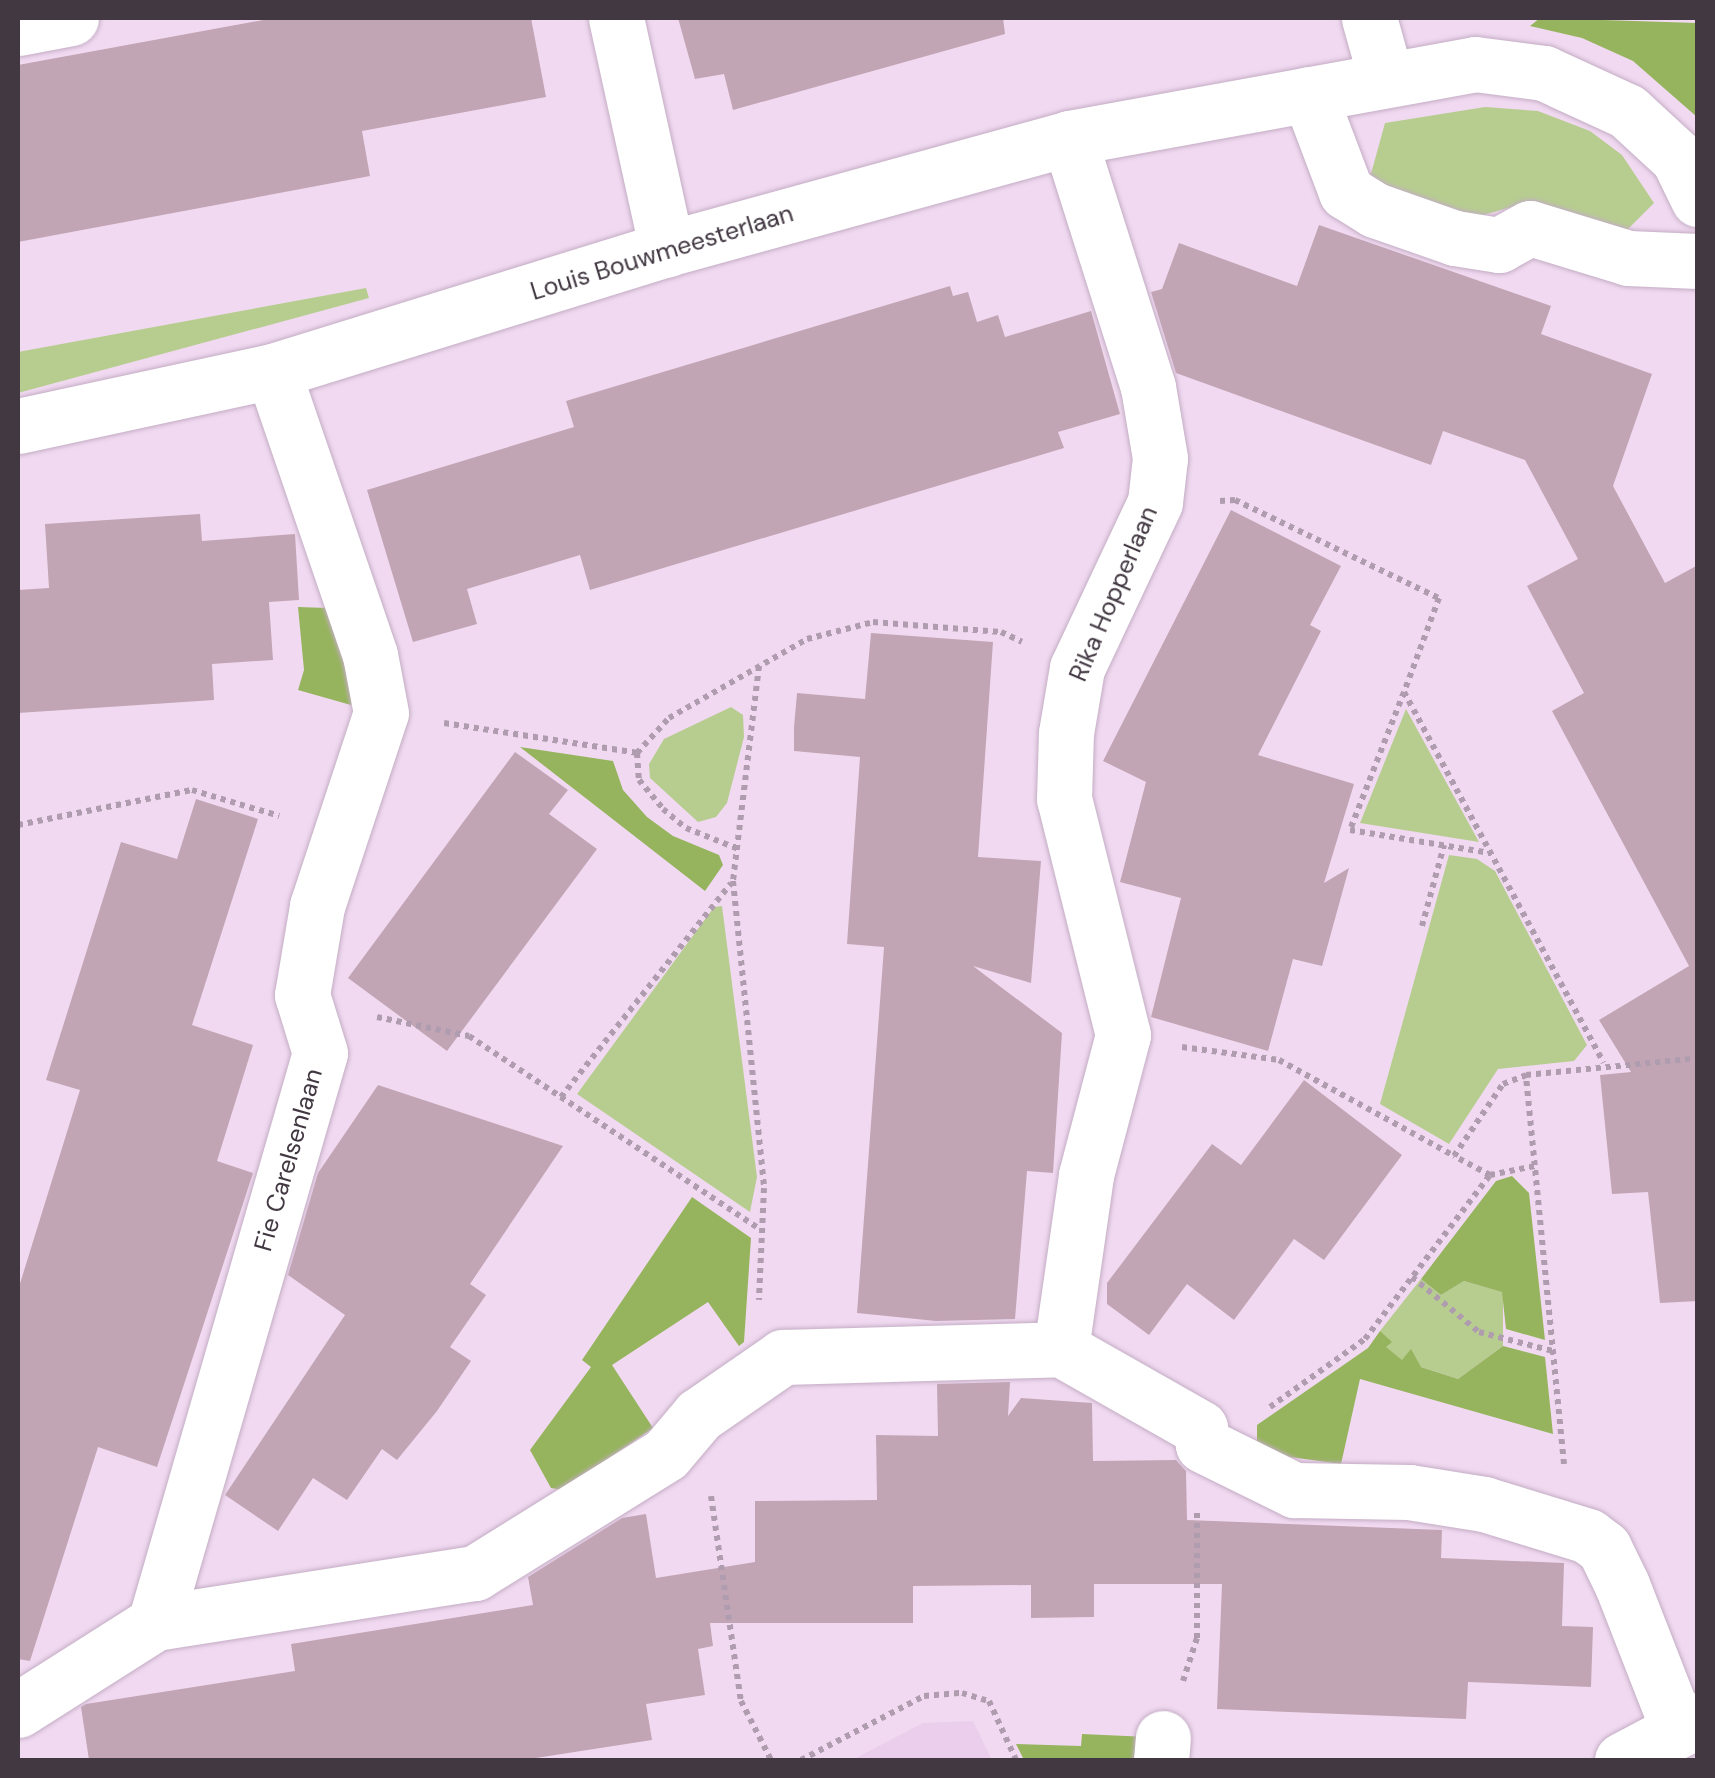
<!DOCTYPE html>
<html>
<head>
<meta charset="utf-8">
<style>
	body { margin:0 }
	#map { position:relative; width:1715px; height:1778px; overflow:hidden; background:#f1daf1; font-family:"DM Sans",sans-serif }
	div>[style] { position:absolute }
	.built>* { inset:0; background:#ebceeb }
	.green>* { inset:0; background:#b7cd90 }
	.forest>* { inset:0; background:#96b45d }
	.building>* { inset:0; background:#c2a5b4 }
	.path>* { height:6px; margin-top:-3px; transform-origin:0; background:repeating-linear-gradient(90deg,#af9daf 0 5px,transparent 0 10px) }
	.roads { filter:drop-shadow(0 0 2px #c3adc4) drop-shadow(0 0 2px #c3adc4) }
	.minor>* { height:55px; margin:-27.5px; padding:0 27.5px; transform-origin:27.5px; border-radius:27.5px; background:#fff }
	span { translate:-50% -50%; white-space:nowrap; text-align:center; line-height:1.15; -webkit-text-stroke:8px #fff; paint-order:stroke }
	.street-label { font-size:25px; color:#423842 }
	.frame { position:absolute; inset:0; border:20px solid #423842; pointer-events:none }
</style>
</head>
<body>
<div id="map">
	<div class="built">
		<div style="clip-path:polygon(973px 1721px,992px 1760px,852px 1760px,923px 1723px)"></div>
	</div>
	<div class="green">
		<div style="clip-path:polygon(1485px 107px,1538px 111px,1590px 131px,1622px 155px,1654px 203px,1624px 233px,1519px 205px,1476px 217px,1369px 181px,1385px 123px)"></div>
		<div style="clip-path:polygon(366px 288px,369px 298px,18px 393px,18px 352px)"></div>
		<div style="clip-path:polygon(731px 707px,743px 715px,744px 737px,727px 803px,716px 817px,698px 822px,650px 778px,649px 764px,664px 739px)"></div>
		<div style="clip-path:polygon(1406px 709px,1479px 842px,1360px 823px)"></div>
		<div style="clip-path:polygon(1449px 855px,1477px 859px,1495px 871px,1587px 1045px,1574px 1061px,1498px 1069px,1449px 1144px,1380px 1104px)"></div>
		<div style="clip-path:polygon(722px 906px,757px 1177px,750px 1212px,577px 1094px,714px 907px)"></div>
		<div style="clip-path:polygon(1421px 1279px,1441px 1295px,1464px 1281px,1503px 1292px,1503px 1346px,1458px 1379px,1403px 1361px,1385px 1347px,1380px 1331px)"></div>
	</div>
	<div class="forest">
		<div style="clip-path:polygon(1540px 18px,1697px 23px,1697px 117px,1633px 61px,1582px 38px,1530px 26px)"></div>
		<div style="clip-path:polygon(298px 607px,327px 608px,353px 689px,351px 705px,298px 690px,304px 670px)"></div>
		<div style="clip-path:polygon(520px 747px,613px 761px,623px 790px,647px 817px,673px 836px,719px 855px,723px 865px,705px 891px)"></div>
		<div style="clip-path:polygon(1512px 1176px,1529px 1193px,1545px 1340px,1506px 1329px,1502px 1292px,1464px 1281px,1441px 1295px,1421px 1279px,1496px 1181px)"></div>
		<div style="clip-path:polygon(692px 1197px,751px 1238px,744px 1342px,739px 1346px,708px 1302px,612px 1365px,653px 1428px,562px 1490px,551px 1488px,530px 1450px,591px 1367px,582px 1360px)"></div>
		<div style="clip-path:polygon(1380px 1331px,1392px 1342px,1386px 1347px,1402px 1360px,1411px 1349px,1421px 1367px,1458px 1379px,1503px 1346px,1545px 1357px,1553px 1434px,1360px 1379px,1341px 1464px,1269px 1454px,1257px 1443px,1257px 1425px,1368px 1348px)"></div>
		<div style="clip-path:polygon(1082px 1734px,1148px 1737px,1143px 1760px,1024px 1760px,1016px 1744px,1081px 1746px)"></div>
	</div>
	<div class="building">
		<div style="clip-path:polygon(274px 18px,531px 18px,546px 97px,362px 131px,370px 176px,18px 242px,18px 65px)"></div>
		<div style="clip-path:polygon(678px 18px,1003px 18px,1005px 34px,733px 110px,724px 74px,695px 79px)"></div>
		<div style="clip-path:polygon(1319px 225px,1551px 306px,1541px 334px,1652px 374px,1613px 486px,1665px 583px,1698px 565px,1698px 1301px,1660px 1303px,1648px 1192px,1612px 1194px,1600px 1075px,1631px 1072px,1599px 1020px,1689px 966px,1552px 711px,1584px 693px,1527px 586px,1578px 559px,1525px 460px,1443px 431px,1431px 465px,1176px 373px,1151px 292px,1162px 289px,1179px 243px,1297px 286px)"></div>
		<div style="clip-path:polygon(950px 286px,953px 296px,968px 292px,977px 322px,998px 315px,1005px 337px,1091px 311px,1120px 414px,1058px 432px,1064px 448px,590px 590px,580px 555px,467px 589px,477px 624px,413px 642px,367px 490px,574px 427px,566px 401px)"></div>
		<div style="clip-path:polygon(1231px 510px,1341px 566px,1310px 625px,1321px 631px,1258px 755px,1354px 784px,1324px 883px,1349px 868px,1322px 966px,1293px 959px,1268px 1051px,1151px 1017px,1181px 898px,1120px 882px,1146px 782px,1103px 761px)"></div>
		<div style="clip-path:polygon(200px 514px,202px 541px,295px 534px,299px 600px,269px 602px,273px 660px,212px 664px,214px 700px,18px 713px,18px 590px,49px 588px,45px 524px)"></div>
		<div style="clip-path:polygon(871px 633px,993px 642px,978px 857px,1041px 861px,1031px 983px,973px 966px,1062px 1033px,1053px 1173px,1027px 1171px,1015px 1319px,936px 1321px,857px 1313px,884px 947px,847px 944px,860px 757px,794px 751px,794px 727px,797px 693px,865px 699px)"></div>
		<div style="clip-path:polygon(515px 752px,568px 790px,549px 814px,597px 849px,447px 1051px,348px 978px)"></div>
		<div style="clip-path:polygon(196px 799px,258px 819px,192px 1025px,253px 1045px,217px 1161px,253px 1173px,157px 1467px,98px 1447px,30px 1661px,18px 1659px,18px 1290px,80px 1090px,46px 1080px,121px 842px,177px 859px)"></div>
		<div style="clip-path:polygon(1304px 1080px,1402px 1155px,1324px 1260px,1294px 1239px,1234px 1320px,1187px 1284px,1149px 1335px,1107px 1304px,1107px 1283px,1212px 1144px,1241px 1165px)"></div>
		<div style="clip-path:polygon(378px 1085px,563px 1146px,470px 1284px,486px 1295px,450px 1347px,471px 1361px,437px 1411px,397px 1460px,382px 1449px,347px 1500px,313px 1478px,278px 1531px,225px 1495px,345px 1315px,288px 1275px,318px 1173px)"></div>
		<div style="clip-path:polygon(1010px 1382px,1008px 1416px,1021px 1398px,1092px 1403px,1093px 1461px,1176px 1460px,1186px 1471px,1187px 1520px,1442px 1530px,1441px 1558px,1564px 1563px,1562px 1626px,1593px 1627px,1591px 1687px,1468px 1682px,1466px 1719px,1217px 1709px,1222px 1584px,1094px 1584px,1094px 1617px,1031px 1618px,1031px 1585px,913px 1586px,913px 1623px,710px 1623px,713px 1646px,698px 1649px,705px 1695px,646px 1704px,652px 1740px,523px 1760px,89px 1760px,81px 1707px,86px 1704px,295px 1671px,291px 1644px,533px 1605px,528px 1577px,622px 1518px,646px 1514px,656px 1578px,755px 1562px,755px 1501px,877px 1500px,876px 1435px,938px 1436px,937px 1384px)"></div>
	</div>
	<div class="path">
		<div style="left:1220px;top:501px;width:15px;rotate:-4deg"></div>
		<div style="left:1235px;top:500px;width:226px;rotate:25.7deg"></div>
		<div style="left:1439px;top:598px;width:100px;rotate:110.4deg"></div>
		<div style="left:1404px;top:692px;width:421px;rotate:61.7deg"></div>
		<div style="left:759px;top:666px;width:217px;rotate:96.9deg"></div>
		<div style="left:733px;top:881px;width:309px;rotate:84.2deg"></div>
		<div style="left:764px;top:1188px;width:112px;rotate:92.6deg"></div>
		<div style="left:1404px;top:692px;width:148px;rotate:111.4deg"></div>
		<div style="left:1350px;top:830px;width:142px;rotate:9.3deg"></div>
		<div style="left:444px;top:723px;width:195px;rotate:8.8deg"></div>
		<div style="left:637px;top:753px;width:47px;rotate:-47.6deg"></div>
		<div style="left:669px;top:718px;width:159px;rotate:-29.8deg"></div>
		<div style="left:807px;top:639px;width:68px;rotate:-14.4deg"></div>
		<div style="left:873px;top:622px;width:128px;rotate:4.5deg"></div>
		<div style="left:1001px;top:632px;width:23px;rotate:25deg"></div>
		<div style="left:637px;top:753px;width:27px;rotate:86deg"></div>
		<div style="left:639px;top:780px;width:38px;rotate:50deg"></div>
		<div style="left:663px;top:809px;width:30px;rotate:40deg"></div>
		<div style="left:686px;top:828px;width:59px;rotate:21.8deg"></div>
		<div style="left:18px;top:825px;width:177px;rotate:-11.4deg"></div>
		<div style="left:192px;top:790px;width:91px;rotate:16.6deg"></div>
		<div style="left:1422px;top:926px;width:84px;rotate:-74.8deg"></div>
		<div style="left:377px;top:1017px;width:94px;rotate:11.7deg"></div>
		<div style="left:469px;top:1036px;width:348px;rotate:33.6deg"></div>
		<div style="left:1182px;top:1047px;width:98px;rotate:7.6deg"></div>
		<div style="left:1279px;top:1060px;width:200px;rotate:28.7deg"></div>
		<div style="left:1454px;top:1156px;width:87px;rotate:-55.8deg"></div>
		<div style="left:1503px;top:1084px;width:25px;rotate:-21deg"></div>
		<div style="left:561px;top:1097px;width:273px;rotate:-51.5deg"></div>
		<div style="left:1490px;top:1175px;width:46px;rotate:-11.3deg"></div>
		<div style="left:1412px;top:1277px;width:87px;rotate:39.4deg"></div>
		<div style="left:1479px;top:1332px;width:76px;rotate:14.4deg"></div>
		<div style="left:1270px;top:1407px;width:117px;rotate:-35.6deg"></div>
		<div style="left:1365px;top:1339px;width:206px;rotate:-52.7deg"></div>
		<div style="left:1490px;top:1175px;width:41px;rotate:-152.2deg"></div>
		<div style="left:1564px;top:1464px;width:391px;rotate:-95.6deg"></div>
		<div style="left:1526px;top:1075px;width:173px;rotate:-5.6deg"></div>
		<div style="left:711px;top:1496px;width:207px;rotate:81.7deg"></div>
		<div style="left:741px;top:1701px;width:66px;rotate:63deg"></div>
		<div style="left:1183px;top:1681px;width:45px;rotate:-72deg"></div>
		<div style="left:1197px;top:1638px;width:127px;rotate:-90deg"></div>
		<div style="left:801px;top:1760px;width:139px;rotate:-27.5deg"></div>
		<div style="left:924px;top:1696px;width:38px;rotate:-5deg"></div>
		<div style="left:962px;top:1693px;width:28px;rotate:17deg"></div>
		<div style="left:989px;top:1701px;width:65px;rotate:65.4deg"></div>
	</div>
	<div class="roads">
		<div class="minor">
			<div style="left:616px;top:18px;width:237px;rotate:77.6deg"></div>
			<div style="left:1369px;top:18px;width:63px;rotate:74.4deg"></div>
			<div style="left:18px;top:28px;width:54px;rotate:-10.7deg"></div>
			<div style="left:1309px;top:94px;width:105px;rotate:69.3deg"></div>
			<div style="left:1346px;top:192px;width:34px;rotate:32deg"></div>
			<div style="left:1375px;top:210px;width:85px;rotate:19.3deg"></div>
			<div style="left:1455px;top:238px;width:45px;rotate:9deg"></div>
			<div style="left:1499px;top:245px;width:35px;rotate:-29deg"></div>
			<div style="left:1530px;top:228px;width:102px;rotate:17deg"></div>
			<div style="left:1628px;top:258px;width:70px;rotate:2.5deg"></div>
			<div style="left:18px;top:426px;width:261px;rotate:-12.2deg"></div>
			<div style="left:273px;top:371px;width:412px;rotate:-17.2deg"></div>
			<div style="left:667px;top:249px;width:417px;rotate:-15.4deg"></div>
			<div style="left:1069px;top:138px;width:413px;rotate:-10.3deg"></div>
			<div style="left:1475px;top:64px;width:70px;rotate:7.4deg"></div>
			<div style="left:1544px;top:73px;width:91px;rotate:24.6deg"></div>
			<div style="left:1627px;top:111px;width:69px;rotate:42.7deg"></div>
			<div style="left:1678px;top:158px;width:46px;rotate:64deg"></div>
			<div style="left:1061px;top:1349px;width:176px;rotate:-81.8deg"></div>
			<div style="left:1086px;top:1175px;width:145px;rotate:-75.2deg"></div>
			<div style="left:1123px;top:1035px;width:243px;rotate:-104deg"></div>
			<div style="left:1064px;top:799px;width:66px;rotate:-88.3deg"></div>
			<div style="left:1066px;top:733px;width:66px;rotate:-80.4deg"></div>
			<div style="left:1077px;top:668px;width:183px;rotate:-64.8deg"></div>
			<div style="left:1155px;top:502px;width:44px;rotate:-83.5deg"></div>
			<div style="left:1160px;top:458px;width:72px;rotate:-99.6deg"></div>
			<div style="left:1148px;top:387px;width:261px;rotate:-107.6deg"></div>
			<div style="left:155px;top:1623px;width:324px;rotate:-8.9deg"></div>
			<div style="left:475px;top:1573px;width:225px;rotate:-31.9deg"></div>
			<div style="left:666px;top:1454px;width:51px;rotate:-49.8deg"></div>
			<div style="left:699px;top:1415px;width:102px;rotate:-34.6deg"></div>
			<div style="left:783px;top:1357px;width:278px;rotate:-1.6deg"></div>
			<div style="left:1061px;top:1349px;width:160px;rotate:29.6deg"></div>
			<div style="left:1200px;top:1428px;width:17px;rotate:80deg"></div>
			<div style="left:1203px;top:1445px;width:102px;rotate:26.3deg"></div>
			<div style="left:1294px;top:1490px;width:115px;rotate:1deg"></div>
			<div style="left:1409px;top:1492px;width:76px;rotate:9.1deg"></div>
			<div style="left:1484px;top:1504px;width:109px;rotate:17.1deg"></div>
			<div style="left:1588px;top:1536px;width:20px;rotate:37deg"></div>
			<div style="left:1604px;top:1548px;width:41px;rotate:64.1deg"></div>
			<div style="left:1622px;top:1585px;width:155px;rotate:68.7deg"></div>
			<div style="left:18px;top:1710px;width:162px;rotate:-32.4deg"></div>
			<div style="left:155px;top:1623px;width:593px;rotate:-73.86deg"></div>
			<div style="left:320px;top:1053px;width:61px;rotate:-107.2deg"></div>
			<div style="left:302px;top:995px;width:90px;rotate:-80.4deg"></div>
			<div style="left:317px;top:906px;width:203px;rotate:-71.7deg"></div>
			<div style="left:381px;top:713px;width:59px;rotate:-100.7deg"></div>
			<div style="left:370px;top:655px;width:300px;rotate:-108.9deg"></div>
			<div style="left:1161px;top:1760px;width:22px;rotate:-85deg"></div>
			<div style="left:1622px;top:1760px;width:86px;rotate:-27.8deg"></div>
		</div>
	</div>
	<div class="street-label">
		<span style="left:662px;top:253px;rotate:-17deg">Louis Bouwmeesterlaan</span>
		<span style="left:1114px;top:594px;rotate:-67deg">Rika Hopperlaan</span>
		<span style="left:289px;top:1160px;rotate:-74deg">Fie Carelsenlaan</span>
	</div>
	<div class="frame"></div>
</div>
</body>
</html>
